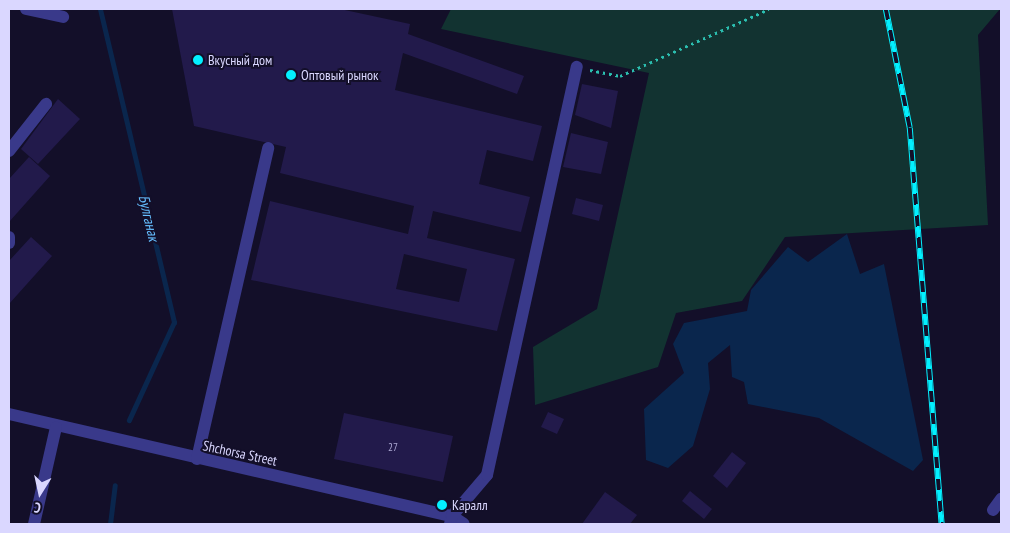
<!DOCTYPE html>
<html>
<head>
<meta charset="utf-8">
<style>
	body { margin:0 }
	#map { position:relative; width:1010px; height:533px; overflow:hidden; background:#130f29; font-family:"PT Sans Narrow",sans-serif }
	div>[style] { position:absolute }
	.green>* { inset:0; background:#123331 }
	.water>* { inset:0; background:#0a264d }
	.stream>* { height:5px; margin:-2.5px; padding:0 2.5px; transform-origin:2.5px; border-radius:2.5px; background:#0a264d }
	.building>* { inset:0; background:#221a4b }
	.path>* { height:3px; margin-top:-1.5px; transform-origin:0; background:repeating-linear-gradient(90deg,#2bbfb0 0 2.5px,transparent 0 6.5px) }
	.minor>* { height:12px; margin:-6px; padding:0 6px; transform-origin:6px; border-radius:6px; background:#39398a }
	.rail>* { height:5.5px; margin-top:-2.75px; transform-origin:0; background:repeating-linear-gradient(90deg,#130f29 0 11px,#03f0ff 0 22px); box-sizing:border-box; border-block:1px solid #03f0ff }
	.dots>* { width:14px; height:14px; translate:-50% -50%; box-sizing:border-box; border:2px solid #130f29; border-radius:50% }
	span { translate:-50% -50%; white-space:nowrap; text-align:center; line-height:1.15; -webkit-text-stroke:4px #130f29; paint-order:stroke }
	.number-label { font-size:11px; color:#aca8d2 }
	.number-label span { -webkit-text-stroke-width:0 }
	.poi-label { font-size:14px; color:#dad7ff }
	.left { translate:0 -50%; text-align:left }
	.street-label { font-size:14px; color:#dad7ff }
	.water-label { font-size:15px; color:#65beff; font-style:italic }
	.frame { position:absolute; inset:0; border:10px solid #dad7ff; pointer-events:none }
	.north { position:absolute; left:15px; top:468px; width:50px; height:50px; -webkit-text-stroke:4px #130f29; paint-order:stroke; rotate:190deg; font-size:14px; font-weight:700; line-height:20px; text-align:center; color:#dad7ff }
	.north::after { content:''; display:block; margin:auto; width:18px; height:22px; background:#dad7ff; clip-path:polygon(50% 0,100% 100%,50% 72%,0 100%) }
</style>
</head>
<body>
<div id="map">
	<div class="green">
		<div style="clip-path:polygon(451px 9px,1000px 9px,978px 35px,988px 225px,785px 237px,742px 301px,676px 313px,658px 367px,535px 405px,533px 347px,597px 309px,649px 73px,441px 29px)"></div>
	</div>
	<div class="water">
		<div style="clip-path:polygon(847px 234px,860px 274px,884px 264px,923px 460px,913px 471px,819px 418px,748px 404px,744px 382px,732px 377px,730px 345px,708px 363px,710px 389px,693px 446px,668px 468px,646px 460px,644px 409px,684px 373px,673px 344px,684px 323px,747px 311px,751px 290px,788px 247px,808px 262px)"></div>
	</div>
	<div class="stream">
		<div style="left:100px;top:9px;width:322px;rotate:76.7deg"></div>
		<div style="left:174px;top:322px;width:108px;rotate:114.7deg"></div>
		<div style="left:110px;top:524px;width:39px;rotate:-83deg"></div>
	</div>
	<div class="building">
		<div style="clip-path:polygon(evenodd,172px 9px,340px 9px,410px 24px,408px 34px,524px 76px,517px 94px,403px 53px,395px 90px,542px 126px,533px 161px,487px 150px,479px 184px,530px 197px,521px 232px,433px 211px,427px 238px,515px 259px,497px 331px,251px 280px,270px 201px,408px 234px,414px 206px,280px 173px,286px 147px,194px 126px,172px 9px,404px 254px,467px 269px,459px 302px,396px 289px,404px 254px)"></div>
		<div style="clip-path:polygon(582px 84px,618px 91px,611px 128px,575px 115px)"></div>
		<div style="clip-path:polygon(58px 99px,80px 119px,38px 164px,21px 149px)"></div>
		<div style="clip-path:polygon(571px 133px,608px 142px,601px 174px,563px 167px)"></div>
		<div style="clip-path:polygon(29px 157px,50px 176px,9px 222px,9px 179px)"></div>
		<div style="clip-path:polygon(576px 198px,603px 205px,599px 221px,572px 214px)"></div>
		<div style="clip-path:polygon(31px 237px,52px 256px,9px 304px,9px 261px)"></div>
		<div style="clip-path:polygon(548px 412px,564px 419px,557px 434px,541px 427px)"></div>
		<div style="clip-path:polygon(344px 413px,453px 436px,443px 482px,334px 459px)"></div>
		<div style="clip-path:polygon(732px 452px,746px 463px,727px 488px,713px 476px)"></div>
		<div style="clip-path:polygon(690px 491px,712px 509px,704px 519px,682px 501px)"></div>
		<div style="clip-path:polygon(605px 492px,637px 515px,630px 524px,582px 524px)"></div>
	</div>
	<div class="path">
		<div style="left:590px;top:70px;width:31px;rotate:11deg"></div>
		<div style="left:620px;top:76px;width:163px;rotate:-24.2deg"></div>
	</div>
	<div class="minor">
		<div style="left:26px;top:9px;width:38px;rotate:12deg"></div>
		<div style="left:9px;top:151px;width:60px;rotate:-51.8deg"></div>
		<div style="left:9px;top:237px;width:6px;rotate:90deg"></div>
		<div style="left:9px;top:414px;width:455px;rotate:13deg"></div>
		<div style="left:452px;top:516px;width:14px;rotate:34deg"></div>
		<div style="left:197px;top:459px;width:319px;rotate:-77.1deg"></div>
		<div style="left:993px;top:510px;width:14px;rotate:-54deg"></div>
		<div style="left:34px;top:524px;width:99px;rotate:-77.2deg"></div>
		<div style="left:450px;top:524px;width:8px;rotate:-76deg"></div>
		<div style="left:452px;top:516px;width:54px;rotate:-49.5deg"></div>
		<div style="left:487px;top:475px;width:418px;rotate:-77.6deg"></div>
	</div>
	<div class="rail">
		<div style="left:886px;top:9px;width:121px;rotate:78.6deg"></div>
		<div style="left:910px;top:128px;width:397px;rotate:85.4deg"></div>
	</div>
	<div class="dots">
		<div style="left:198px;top:60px;background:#03f0ff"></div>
		<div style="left:291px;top:75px;background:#03f0ff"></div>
		<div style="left:442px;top:505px;background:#03f0ff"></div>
	</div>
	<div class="number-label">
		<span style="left:393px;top:447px">27</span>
	</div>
	<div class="poi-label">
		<span class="left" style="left:208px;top:60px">Вкусный дом</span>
		<span class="left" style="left:301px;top:75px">Оптовый рынок</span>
		<span class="left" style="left:452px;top:505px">Каралл</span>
	</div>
	<div class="street-label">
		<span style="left:240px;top:453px;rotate:12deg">Shchorsa Street</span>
	</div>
	<div class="water-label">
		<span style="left:149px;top:218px;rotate:77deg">Булганак</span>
	</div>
	<div class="frame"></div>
	<div class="north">С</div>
</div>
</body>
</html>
